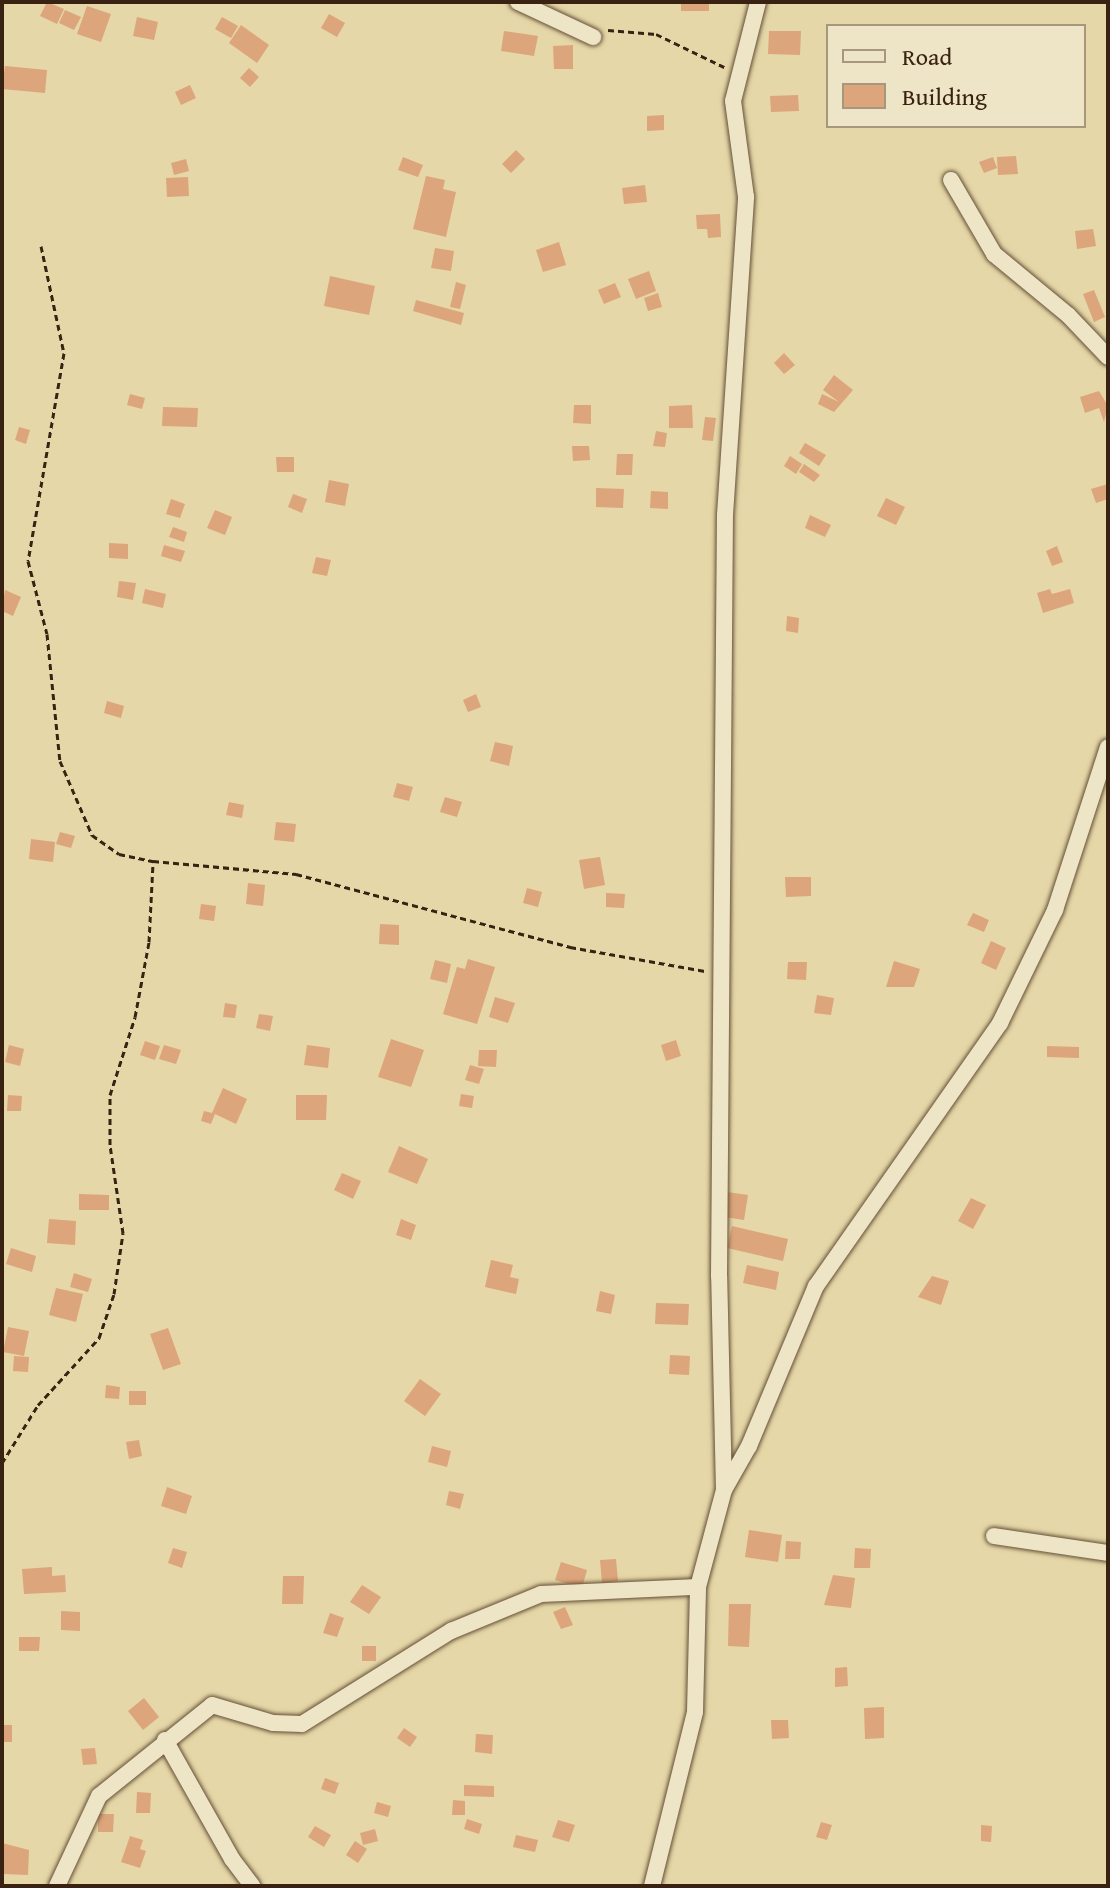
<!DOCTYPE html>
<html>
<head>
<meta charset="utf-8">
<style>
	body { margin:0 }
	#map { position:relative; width:1110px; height:1888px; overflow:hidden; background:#e5d7a7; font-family:"Gentium Book Plus",serif }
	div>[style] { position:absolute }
	.building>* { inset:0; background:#dda57b }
	.path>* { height:3px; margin-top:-1.5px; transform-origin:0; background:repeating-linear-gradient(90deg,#3a2212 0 6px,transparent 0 10px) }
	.roads { filter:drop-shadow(0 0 2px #654f37) drop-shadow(0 0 2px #654f37) }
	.minor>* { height:16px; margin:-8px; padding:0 8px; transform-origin:8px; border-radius:8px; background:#eee5c6 }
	span { translate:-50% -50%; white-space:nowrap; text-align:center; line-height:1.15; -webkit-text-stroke:7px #eee5c6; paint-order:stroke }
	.frame { position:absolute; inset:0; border:4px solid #3a2212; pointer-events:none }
	.legend { position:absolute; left:826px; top:24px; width:260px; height:104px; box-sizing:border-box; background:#eee5c6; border:2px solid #a6977e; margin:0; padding:10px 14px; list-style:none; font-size:24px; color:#3a2212 }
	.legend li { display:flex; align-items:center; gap:16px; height:40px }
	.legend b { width:40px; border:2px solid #a6977e }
</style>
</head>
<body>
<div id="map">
	<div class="building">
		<div style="clip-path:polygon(47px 2px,64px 9px,57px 24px,40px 16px)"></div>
		<div style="clip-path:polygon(681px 2px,709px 2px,709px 11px,681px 11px)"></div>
		<div style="clip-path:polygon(87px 6px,111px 14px,101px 42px,77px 34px)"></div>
		<div style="clip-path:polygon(65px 10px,81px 17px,74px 30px,59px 23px)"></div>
		<div style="clip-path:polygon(329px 14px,345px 23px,337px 37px,321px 28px)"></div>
		<div style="clip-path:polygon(137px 17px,158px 22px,154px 40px,133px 36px)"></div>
		<div style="clip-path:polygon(222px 17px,238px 26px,231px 38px,215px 29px)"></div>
		<div style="clip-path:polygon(241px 25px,269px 45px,257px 63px,229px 43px)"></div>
		<div style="clip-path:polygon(504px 31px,538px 36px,534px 56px,501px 51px)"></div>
		<div style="clip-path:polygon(769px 31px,801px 31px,800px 55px,768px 54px)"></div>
		<div style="clip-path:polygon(573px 45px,573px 69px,554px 69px,553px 46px)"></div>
		<div style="clip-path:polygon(5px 66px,47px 70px,45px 93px,2px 89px)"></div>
		<div style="clip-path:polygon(249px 68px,259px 77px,250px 87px,240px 78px)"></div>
		<div style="clip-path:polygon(190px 85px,196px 98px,181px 105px,175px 92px)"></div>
		<div style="clip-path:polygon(798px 95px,799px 111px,771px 112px,770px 96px)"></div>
		<div style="clip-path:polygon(664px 115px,664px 130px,647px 131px,647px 116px)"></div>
		<div style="clip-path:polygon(516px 150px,525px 159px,511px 173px,502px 164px)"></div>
		<div style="clip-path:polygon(1016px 156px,1018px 174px,998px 175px,997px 157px)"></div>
		<div style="clip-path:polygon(403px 157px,423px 165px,418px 177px,398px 170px)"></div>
		<div style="clip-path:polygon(993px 157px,997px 168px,984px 173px,979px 162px)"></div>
		<div style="clip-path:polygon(186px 159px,189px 171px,174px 175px,171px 163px)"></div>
		<div style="clip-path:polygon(426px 176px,445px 180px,443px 189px,456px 192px,446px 237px,413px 229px)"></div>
		<div style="clip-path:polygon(188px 177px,189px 196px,167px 197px,166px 178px)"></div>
		<div style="clip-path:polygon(645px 185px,647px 202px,624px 204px,622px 188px)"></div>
		<div style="clip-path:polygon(720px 214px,721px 237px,708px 238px,707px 229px,697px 229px,696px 215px)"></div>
		<div style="clip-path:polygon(1093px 229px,1096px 246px,1077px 249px,1075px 231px)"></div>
		<div style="clip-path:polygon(559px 242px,566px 265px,543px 272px,536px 250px)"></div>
		<div style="clip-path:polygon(435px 248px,454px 251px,451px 271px,431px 268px)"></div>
		<div style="clip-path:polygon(649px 271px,656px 291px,636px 299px,628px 279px)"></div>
		<div style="clip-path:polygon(330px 276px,375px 286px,369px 315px,324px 306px)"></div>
		<div style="clip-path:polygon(456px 282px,466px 285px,460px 309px,450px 307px)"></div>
		<div style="clip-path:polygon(615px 283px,621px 297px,604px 304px,598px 290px)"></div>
		<div style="clip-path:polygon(1094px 290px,1105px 317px,1094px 322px,1083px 294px)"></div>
		<div style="clip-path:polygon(658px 293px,662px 307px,648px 311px,644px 298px)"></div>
		<div style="clip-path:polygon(416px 300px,464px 313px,461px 325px,413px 311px)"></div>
		<div style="clip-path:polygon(784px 353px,795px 365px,784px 374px,774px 363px)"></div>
		<div style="clip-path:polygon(834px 375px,853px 390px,834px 412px,818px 404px,822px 394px,839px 402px,823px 390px)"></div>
		<div style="clip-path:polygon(1099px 391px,1108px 406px,1104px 422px,1099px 408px,1085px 413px,1080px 397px)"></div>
		<div style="clip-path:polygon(130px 394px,145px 398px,142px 409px,127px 405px)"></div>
		<div style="clip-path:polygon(574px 405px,591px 405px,591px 424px,573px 423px)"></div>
		<div style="clip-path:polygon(692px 405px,693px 428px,669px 428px,669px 406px)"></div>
		<div style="clip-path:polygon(163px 407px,198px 408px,197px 427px,162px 426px)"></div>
		<div style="clip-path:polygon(705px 417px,716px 418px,713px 441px,702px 440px)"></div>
		<div style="clip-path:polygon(19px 427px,30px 430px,26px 444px,15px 440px)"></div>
		<div style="clip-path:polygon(656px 431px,667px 433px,665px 447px,653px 446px)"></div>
		<div style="clip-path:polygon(805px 443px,826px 455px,819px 466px,799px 453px)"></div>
		<div style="clip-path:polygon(572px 446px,589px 446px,590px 460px,573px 461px)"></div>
		<div style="clip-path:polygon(617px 454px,633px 454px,632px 475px,616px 475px)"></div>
		<div style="clip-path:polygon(790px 456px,802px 464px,796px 474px,784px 466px)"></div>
		<div style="clip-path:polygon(276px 457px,294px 457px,294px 472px,277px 472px)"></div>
		<div style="clip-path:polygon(804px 464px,820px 475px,814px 482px,799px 472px)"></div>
		<div style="clip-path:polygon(329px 480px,349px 484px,345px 506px,325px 502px)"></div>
		<div style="clip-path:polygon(1108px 484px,1108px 499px,1096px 503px,1091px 489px)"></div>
		<div style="clip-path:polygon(596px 488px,624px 489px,623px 508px,596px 507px)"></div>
		<div style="clip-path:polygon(651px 491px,668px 492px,668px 509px,650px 508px)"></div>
		<div style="clip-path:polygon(293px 494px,307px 499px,302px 513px,288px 507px)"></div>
		<div style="clip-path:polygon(886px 498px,905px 507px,896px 525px,877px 516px)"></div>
		<div style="clip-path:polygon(171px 499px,185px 504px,180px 518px,166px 514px)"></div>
		<div style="clip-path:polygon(215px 510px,232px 517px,225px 535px,207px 528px)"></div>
		<div style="clip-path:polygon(810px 515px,831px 525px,825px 537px,805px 528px)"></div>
		<div style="clip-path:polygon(173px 527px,187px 532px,184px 542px,169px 537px)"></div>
		<div style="clip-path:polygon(109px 543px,128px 544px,128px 559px,109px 558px)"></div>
		<div style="clip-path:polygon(164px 545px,185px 551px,181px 562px,161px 556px)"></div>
		<div style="clip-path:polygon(1057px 546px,1063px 562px,1052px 566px,1046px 551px)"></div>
		<div style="clip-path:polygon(316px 557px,331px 560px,327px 576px,312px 573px)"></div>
		<div style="clip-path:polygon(119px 581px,136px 583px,133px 600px,117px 597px)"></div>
		<div style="clip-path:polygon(145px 589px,166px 594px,163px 608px,142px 603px)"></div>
		<div style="clip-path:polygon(1050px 589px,1052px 594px,1070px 589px,1074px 603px,1043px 613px,1037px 593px)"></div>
		<div style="clip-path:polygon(5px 590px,21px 597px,13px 616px,2px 611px)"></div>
		<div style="clip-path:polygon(787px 616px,799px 618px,798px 633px,786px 631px)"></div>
		<div style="clip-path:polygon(476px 694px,481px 707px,468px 712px,463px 700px)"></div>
		<div style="clip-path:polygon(107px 701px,124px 706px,121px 718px,104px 713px)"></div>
		<div style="clip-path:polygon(495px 742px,513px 746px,509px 766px,490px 761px)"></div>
		<div style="clip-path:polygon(397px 783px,413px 787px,409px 801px,393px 797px)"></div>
		<div style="clip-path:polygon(445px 797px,462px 802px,457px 817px,440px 812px)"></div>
		<div style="clip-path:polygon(229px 802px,244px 805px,242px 818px,226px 815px)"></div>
		<div style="clip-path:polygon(276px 822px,296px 824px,294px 842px,274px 840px)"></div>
		<div style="clip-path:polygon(60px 832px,75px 836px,71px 848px,56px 844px)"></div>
		<div style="clip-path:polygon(31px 839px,55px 842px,53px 862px,29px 859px)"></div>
		<div style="clip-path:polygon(600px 857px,605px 885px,584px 889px,579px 860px)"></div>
		<div style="clip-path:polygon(785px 877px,811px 877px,811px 896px,786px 897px)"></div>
		<div style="clip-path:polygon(248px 883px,265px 885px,263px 906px,246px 904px)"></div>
		<div style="clip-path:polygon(527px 888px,542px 892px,538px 907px,523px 903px)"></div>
		<div style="clip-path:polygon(606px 893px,625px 894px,624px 908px,606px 907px)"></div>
		<div style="clip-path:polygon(201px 904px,216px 906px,214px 921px,199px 919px)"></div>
		<div style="clip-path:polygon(973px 913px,989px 920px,984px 932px,967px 925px)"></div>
		<div style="clip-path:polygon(380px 924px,399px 925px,399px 945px,379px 944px)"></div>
		<div style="clip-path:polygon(991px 941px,1006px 948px,996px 970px,981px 963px)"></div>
		<div style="clip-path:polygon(468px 959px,495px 967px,477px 1024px,443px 1014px,457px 967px,465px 969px)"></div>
		<div style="clip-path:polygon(435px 960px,451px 964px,447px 983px,430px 979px)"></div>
		<div style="clip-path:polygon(894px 961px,920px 969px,914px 987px,886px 987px)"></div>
		<div style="clip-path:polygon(788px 962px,807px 962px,806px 980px,787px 979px)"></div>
		<div style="clip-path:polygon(817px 995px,834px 998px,831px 1015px,814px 1013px)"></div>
		<div style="clip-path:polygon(495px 997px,515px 1003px,508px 1023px,489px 1017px)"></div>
		<div style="clip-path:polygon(225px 1003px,237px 1005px,235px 1018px,223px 1017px)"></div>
		<div style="clip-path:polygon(259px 1014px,273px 1016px,270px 1031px,256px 1028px)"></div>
		<div style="clip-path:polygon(391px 1039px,424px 1050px,411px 1087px,378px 1077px)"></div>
		<div style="clip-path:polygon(676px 1040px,681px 1056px,666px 1061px,661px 1045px)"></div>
		<div style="clip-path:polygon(145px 1041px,160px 1046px,155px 1060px,140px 1055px)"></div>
		<div style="clip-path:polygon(9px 1045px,24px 1049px,20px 1066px,5px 1062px)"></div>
		<div style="clip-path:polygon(164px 1045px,181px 1050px,176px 1064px,159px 1059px)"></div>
		<div style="clip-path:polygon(307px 1045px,330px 1048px,328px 1068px,304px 1065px)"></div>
		<div style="clip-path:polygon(1047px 1046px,1079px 1047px,1079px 1058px,1047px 1057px)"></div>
		<div style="clip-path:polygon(479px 1050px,497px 1050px,496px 1067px,478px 1066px)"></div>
		<div style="clip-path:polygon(470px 1065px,484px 1069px,479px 1084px,465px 1080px)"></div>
		<div style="clip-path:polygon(223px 1088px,247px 1099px,236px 1124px,215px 1114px,211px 1124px,201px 1121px,204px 1111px,212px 1113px)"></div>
		<div style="clip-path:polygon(461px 1094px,474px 1096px,472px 1108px,459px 1106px)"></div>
		<div style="clip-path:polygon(8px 1095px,22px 1096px,21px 1111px,7px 1111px)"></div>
		<div style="clip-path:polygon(296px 1095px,327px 1095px,326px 1120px,296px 1120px)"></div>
		<div style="clip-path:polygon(399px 1146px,428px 1159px,417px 1184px,388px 1172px)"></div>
		<div style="clip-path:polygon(342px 1173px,361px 1181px,353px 1199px,334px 1190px)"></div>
		<div style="clip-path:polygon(727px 1192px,748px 1195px,744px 1220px,724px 1217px)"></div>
		<div style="clip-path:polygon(79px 1194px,109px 1195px,109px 1210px,79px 1210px)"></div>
		<div style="clip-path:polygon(971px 1198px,986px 1205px,973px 1229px,958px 1221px)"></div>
		<div style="clip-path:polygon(49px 1219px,76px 1221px,75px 1245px,47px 1243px)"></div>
		<div style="clip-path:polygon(401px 1219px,416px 1225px,411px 1240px,396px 1235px)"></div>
		<div style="clip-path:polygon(732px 1226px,788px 1239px,783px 1261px,727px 1248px)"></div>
		<div style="clip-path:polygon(11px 1248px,36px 1256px,32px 1272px,6px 1264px)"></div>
		<div style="clip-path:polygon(491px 1260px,513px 1265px,510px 1277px,519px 1279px,516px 1294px,485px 1287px)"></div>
		<div style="clip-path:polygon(747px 1265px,779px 1272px,776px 1290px,743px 1283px)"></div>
		<div style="clip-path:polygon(74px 1273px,92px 1279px,88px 1292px,70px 1287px)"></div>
		<div style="clip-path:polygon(932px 1276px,949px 1281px,941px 1305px,918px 1297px)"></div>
		<div style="clip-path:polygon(56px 1288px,83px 1294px,76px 1322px,49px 1315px)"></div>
		<div style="clip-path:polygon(600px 1291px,615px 1295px,611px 1314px,596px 1311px)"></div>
		<div style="clip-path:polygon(656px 1303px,689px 1304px,688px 1325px,655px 1324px)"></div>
		<div style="clip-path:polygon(8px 1327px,29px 1331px,24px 1356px,3px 1352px)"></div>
		<div style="clip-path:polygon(168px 1328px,181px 1364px,163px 1370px,150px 1334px)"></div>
		<div style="clip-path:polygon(670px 1355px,690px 1356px,689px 1375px,669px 1374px)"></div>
		<div style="clip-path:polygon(14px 1356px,29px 1357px,28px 1372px,13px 1371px)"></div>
		<div style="clip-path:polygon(420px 1379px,441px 1394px,425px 1416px,404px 1401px)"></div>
		<div style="clip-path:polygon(106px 1385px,120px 1387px,119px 1399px,105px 1398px)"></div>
		<div style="clip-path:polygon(129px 1391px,146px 1391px,146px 1405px,129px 1405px)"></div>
		<div style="clip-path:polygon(139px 1440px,142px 1456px,129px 1459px,126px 1442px)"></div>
		<div style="clip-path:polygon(432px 1446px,451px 1451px,447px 1467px,428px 1462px)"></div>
		<div style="clip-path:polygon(167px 1487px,192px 1496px,186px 1514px,161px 1506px)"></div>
		<div style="clip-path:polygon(449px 1491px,464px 1494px,460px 1509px,446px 1505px)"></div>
		<div style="clip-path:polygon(749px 1530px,782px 1535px,778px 1562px,745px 1557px)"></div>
		<div style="clip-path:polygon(786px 1541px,801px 1542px,800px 1559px,785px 1559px)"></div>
		<div style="clip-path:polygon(173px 1548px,187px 1552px,182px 1568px,168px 1563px)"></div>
		<div style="clip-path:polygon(855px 1548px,871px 1549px,870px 1568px,854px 1568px)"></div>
		<div style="clip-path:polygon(616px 1559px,618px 1581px,602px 1583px,600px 1560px)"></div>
		<div style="clip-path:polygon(561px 1562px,587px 1570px,582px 1588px,555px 1580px)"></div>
		<div style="clip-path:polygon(52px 1567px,52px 1576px,65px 1575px,66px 1592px,24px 1594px,22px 1569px)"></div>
		<div style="clip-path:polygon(833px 1575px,855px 1578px,851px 1608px,824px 1605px)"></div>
		<div style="clip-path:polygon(283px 1576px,304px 1576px,303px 1604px,282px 1604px)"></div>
		<div style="clip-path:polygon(362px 1585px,381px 1597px,369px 1614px,350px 1602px)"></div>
		<div style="clip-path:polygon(729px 1604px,751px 1604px,749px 1647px,728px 1646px)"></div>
		<div style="clip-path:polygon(565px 1607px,573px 1625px,561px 1629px,553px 1612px)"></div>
		<div style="clip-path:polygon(61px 1611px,80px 1612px,80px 1631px,61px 1630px)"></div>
		<div style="clip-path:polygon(330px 1613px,344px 1618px,337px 1637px,323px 1633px)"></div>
		<div style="clip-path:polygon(19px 1637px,40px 1637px,39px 1651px,19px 1651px)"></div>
		<div style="clip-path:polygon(362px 1646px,376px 1646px,376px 1661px,362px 1661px)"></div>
		<div style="clip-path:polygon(847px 1667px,848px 1686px,835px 1687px,835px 1668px)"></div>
		<div style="clip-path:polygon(144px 1698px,159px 1717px,143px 1730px,128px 1711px)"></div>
		<div style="clip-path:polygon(884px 1707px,884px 1738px,865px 1739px,864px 1708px)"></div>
		<div style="clip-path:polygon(771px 1720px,788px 1720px,789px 1738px,772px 1739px)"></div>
		<div style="clip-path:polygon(2px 1725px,12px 1725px,12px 1742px,2px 1742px)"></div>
		<div style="clip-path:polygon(404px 1728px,417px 1737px,410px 1747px,397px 1738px)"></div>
		<div style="clip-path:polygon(476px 1734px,493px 1735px,492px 1754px,475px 1752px)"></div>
		<div style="clip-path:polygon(95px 1748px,97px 1764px,83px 1765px,81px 1749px)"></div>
		<div style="clip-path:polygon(325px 1778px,339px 1783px,335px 1794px,321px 1789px)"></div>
		<div style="clip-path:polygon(464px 1785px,494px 1786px,494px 1797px,464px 1796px)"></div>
		<div style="clip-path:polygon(137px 1792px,151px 1793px,150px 1813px,136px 1813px)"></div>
		<div style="clip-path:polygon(453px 1800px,465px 1801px,465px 1815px,452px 1815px)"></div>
		<div style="clip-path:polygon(377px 1802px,391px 1806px,388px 1817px,374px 1813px)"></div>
		<div style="clip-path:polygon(98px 1814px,114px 1814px,113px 1832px,98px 1832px)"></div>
		<div style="clip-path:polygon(467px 1819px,482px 1824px,479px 1834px,464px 1829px)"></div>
		<div style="clip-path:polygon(558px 1820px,575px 1825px,569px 1842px,552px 1837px)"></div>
		<div style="clip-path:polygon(821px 1822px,832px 1825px,827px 1840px,816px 1837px)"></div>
		<div style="clip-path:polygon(981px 1825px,992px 1826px,991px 1842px,981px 1841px)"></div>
		<div style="clip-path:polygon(315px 1826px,331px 1835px,324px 1847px,308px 1837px)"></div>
		<div style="clip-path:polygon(375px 1829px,378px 1841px,363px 1845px,360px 1833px)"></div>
		<div style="clip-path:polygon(516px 1835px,538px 1840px,535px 1852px,513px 1847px)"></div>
		<div style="clip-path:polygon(130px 1836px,143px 1840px,140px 1849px,146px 1851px,140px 1868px,121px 1862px)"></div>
		<div style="clip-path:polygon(355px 1841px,367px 1849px,358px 1863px,346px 1855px)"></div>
		<div style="clip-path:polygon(2px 1843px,29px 1850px,28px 1875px,2px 1874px)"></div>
	</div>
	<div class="path">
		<div style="left:608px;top:30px;width:48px;rotate:4.8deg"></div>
		<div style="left:656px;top:34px;width:76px;rotate:25.9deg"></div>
		<div style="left:41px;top:246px;width:109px;rotate:77.9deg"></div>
		<div style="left:64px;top:353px;width:211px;rotate:99.8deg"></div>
		<div style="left:28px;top:561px;width:75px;rotate:75.4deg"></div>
		<div style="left:47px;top:634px;width:128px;rotate:84.2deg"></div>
		<div style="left:60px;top:761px;width:81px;rotate:66.6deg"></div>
		<div style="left:92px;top:835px;width:33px;rotate:35deg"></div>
		<div style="left:119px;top:854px;width:35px;rotate:12deg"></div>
		<div style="left:153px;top:861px;width:144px;rotate:5.2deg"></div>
		<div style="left:296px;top:874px;width:284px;rotate:14.9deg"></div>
		<div style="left:570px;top:947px;width:137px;rotate:10.1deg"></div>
		<div style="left:2px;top:1463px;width:68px;rotate:-58.2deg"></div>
		<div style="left:38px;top:1405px;width:91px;rotate:-47.7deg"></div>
		<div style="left:99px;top:1338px;width:46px;rotate:-71.2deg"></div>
		<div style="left:114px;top:1294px;width:62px;rotate:-81.6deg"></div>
		<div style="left:123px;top:1233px;width:89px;rotate:-98.4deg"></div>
		<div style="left:110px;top:1145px;width:50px;rotate:-90deg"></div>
		<div style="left:110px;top:1095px;width:82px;rotate:-72.2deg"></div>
		<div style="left:135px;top:1017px;width:76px;rotate:-79.4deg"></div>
		<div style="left:149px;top:942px;width:79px;rotate:-87.1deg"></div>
	</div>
	<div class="roads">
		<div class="minor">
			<div style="left:518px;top:2px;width:83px;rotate:25deg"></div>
			<div style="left:951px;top:180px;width:86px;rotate:59.8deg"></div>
			<div style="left:994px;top:254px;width:96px;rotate:39.5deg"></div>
			<div style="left:1068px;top:315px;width:58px;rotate:46.4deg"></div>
			<div style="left:724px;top:1490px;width:214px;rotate:-91.3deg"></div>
			<div style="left:719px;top:1276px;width:761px;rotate:-89.55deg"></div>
			<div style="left:725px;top:515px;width:319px;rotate:-86.2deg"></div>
			<div style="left:746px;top:197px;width:97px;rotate:-97.7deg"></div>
			<div style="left:733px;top:101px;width:102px;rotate:-75.8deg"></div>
			<div style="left:994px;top:1536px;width:115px;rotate:8.5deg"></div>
			<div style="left:165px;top:1740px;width:137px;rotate:60.6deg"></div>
			<div style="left:232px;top:1859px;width:34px;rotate:53deg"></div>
			<div style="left:57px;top:1886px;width:99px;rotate:-65deg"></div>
			<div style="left:99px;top:1796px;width:145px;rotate:-38.8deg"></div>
			<div style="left:212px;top:1705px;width:64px;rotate:16.4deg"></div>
			<div style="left:273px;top:1723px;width:29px;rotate:2deg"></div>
			<div style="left:302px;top:1724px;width:176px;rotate:-32deg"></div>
			<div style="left:451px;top:1631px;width:97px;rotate:-22.3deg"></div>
			<div style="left:541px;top:1594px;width:157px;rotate:-2.6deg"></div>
			<div style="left:652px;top:1886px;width:179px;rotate:-76.1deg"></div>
			<div style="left:695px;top:1712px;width:125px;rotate:-88.6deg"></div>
			<div style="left:698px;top:1587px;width:100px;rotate:-75deg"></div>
			<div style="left:724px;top:1490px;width:51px;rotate:-60.4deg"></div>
			<div style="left:749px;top:1446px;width:173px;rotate:-67.3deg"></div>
			<div style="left:816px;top:1286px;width:321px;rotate:-55deg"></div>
			<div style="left:1000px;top:1023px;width:126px;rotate:-64deg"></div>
			<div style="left:1055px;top:910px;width:171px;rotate:-72deg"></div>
		</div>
	</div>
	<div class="frame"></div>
	<ul class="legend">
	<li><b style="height:10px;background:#eee5c6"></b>Road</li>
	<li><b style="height:22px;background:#dda57b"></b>Building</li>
	</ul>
</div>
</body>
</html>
